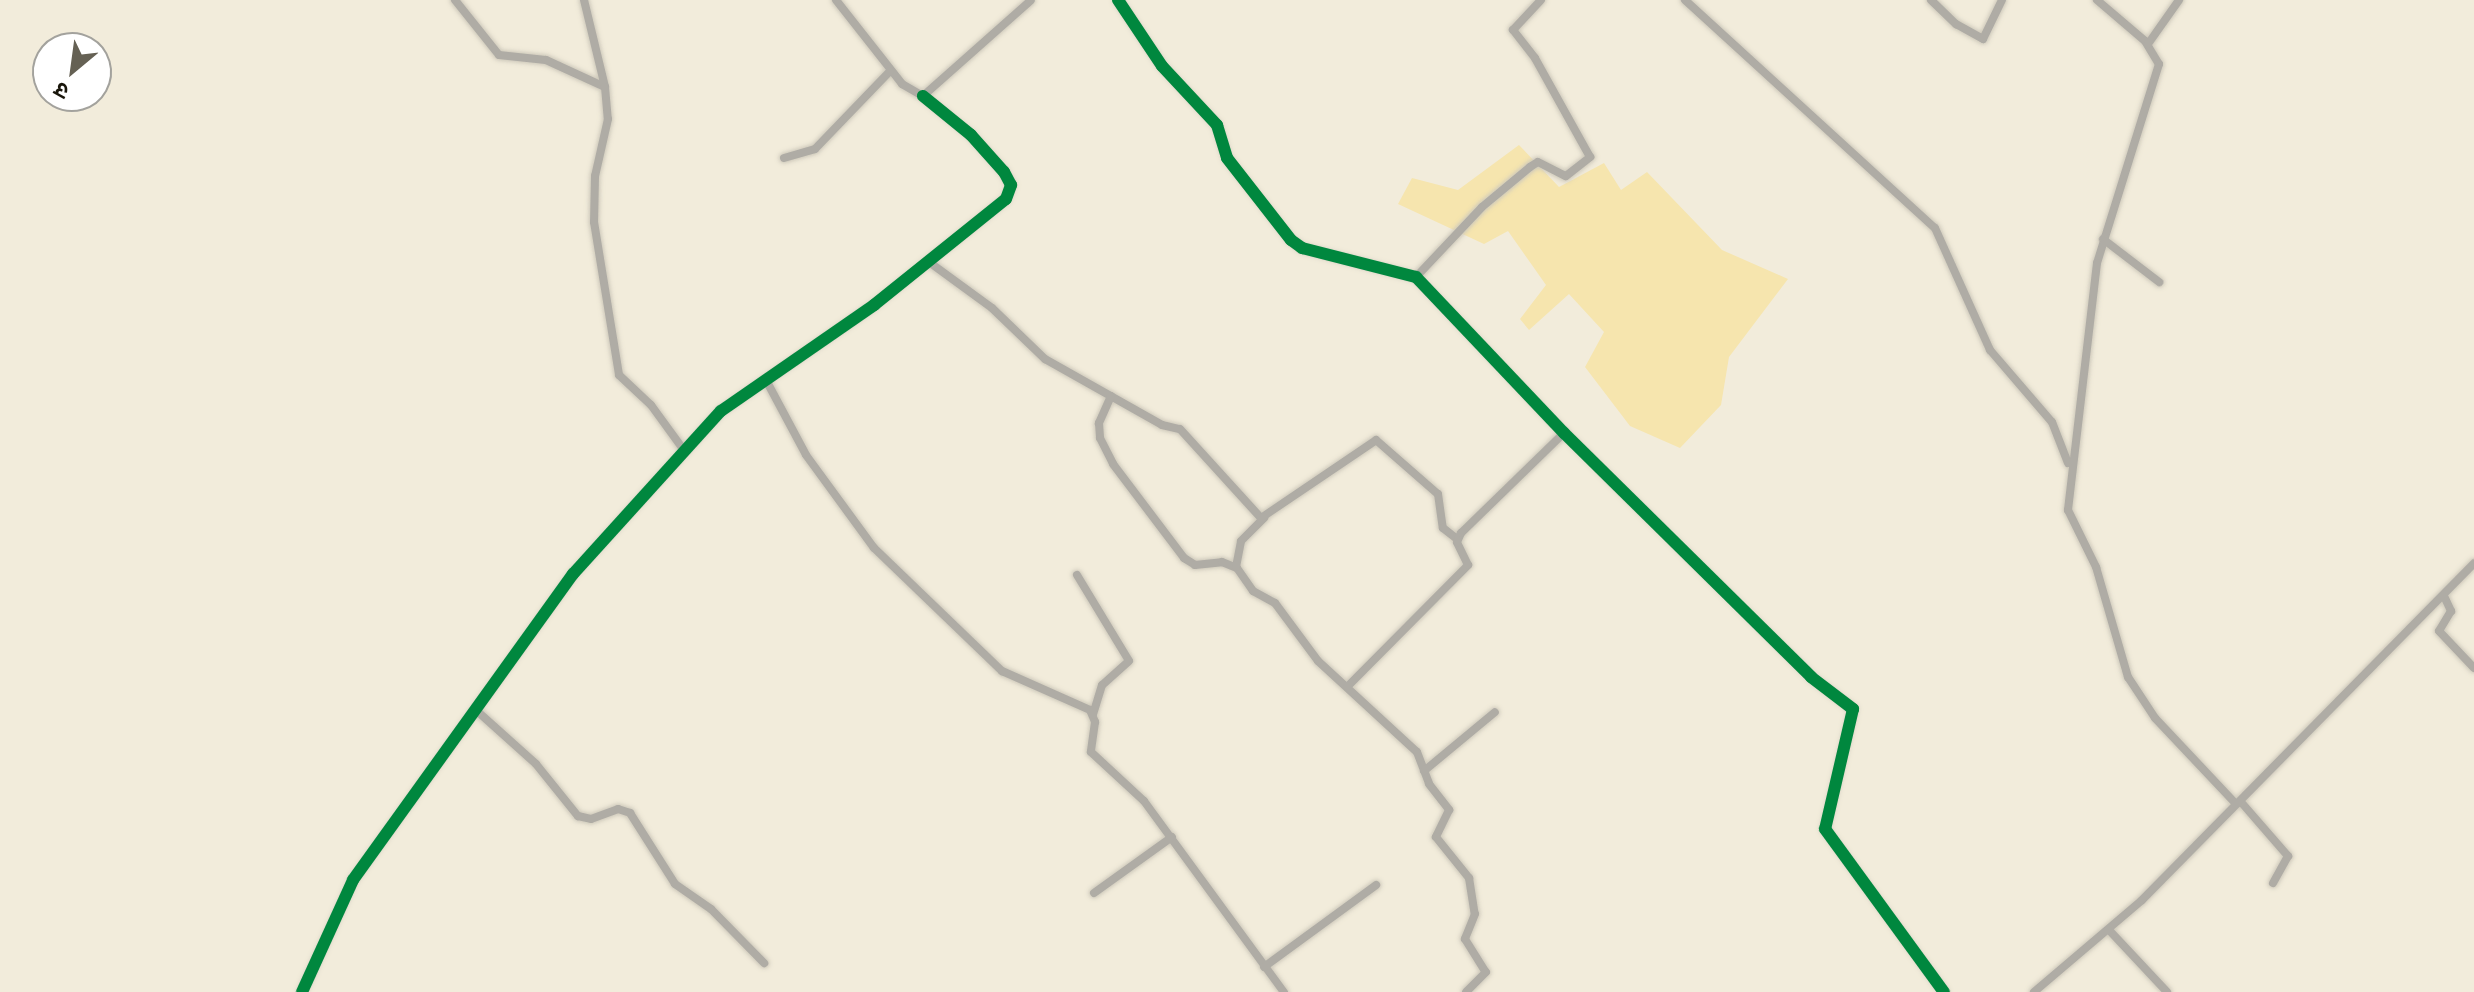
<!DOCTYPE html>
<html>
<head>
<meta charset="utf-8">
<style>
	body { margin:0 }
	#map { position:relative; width:2474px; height:992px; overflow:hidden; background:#f2ecdb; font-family:"Titillium Web","Noto Sans Devanagari",sans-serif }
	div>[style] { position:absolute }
	.green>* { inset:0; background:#f6e5ae }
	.roads { filter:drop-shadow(0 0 2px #cec9bb) drop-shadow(0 0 2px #cec9bb) }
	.minor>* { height:8px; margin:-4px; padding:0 4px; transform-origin:4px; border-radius:4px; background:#afaca5 }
	.cycleway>* { height:12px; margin:-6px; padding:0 6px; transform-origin:6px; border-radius:6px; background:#00873e }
	span { translate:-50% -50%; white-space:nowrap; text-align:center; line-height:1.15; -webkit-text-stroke:8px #fff; paint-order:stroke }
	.north { position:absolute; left:32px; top:32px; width:80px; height:80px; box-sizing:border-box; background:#fff; border:2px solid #a3a29d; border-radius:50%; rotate:209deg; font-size:22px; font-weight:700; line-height:32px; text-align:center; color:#19160b }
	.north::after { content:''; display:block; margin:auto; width:28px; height:36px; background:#656154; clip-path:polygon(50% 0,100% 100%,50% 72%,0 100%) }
</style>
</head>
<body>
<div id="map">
	<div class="green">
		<div style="clip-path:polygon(1519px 145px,1559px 187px,1604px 163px,1621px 190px,1647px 172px,1722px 250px,1788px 279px,1729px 357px,1721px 405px,1680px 448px,1630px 426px,1585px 367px,1604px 332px,1569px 294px,1529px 330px,1520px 319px,1546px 285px,1508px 231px,1484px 244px,1398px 204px,1412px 178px,1458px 190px)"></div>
	</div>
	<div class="roads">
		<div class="minor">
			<div style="left:455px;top:0;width:70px;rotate:51.3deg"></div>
			<div style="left:499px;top:55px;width:47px;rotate:6.1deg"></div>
			<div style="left:546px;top:60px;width:65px;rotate:24.6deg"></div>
			<div style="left:584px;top:0;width:89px;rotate:76.4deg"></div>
			<div style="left:605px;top:87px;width:32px;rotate:85deg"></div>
			<div style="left:608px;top:119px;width:58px;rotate:102.8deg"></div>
			<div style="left:595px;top:176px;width:46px;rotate:91.2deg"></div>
			<div style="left:594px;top:222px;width:155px;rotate:80.7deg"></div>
			<div style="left:619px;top:375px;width:44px;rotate:43.2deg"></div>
			<div style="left:651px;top:405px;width:54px;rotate:54deg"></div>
			<div style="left:836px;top:0;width:107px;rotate:51.8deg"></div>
			<div style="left:902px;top:84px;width:24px;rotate:30deg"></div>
			<div style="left:923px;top:96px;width:144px;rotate:-41.6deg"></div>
			<div style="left:1118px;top:0;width:79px;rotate:56.3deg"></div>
			<div style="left:1162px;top:66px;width:81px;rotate:47deg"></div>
			<div style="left:1217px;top:125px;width:34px;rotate:73deg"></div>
			<div style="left:1227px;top:158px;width:104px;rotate:52deg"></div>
			<div style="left:1291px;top:240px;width:14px;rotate:36deg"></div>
			<div style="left:1302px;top:248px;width:118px;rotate:14.3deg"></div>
			<div style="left:1416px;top:277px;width:215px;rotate:46.5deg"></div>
			<div style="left:1564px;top:433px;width:347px;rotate:44.6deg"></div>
			<div style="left:1811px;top:677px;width:53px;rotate:37.3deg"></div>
			<div style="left:1853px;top:709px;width:123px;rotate:103.1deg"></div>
			<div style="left:1825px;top:829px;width:202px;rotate:53.9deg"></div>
			<div style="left:1685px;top:0;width:338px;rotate:42.4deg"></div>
			<div style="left:1935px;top:228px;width:134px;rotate:65.7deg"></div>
			<div style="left:1990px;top:350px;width:95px;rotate:49.3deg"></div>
			<div style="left:2052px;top:422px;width:44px;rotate:68.7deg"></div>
			<div style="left:1931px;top:0;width:35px;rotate:44deg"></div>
			<div style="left:1956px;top:24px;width:31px;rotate:29deg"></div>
			<div style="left:1983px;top:39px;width:43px;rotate:-64deg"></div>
			<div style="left:2097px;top:0;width:63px;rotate:40.5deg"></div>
			<div style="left:2145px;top:41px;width:27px;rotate:59deg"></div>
			<div style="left:2159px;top:64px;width:208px;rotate:107.3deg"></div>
			<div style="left:2097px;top:263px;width:249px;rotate:96.7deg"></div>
			<div style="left:2068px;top:510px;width:64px;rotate:63.8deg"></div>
			<div style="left:2096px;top:567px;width:115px;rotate:73.8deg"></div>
			<div style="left:2128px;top:677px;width:49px;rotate:56.6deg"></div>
			<div style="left:2155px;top:718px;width:118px;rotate:46.7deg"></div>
			<div style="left:2148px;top:44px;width:54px;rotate:-54.8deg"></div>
			<div style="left:784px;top:158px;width:32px;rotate:-16deg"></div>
			<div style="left:815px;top:149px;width:108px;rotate:-46.1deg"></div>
			<div style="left:2103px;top:239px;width:71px;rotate:37.5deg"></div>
			<div style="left:929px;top:262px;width:78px;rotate:36.1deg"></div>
			<div style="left:992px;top:308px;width:74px;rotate:43.9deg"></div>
			<div style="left:1045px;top:359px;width:134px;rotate:29.4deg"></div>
			<div style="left:1162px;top:425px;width:18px;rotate:13deg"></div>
			<div style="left:1180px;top:429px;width:120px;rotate:47.7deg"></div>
			<div style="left:1261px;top:518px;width:139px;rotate:-34.1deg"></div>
			<div style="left:1376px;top:440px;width:82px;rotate:41.1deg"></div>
			<div style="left:1438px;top:494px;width:34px;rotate:82deg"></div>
			<div style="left:1443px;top:528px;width:18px;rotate:38deg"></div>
			<div style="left:1416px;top:277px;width:96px;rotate:-46.7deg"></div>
			<div style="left:1482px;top:207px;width:62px;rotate:-39.8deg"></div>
			<div style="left:1530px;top:167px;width:9px;rotate:-32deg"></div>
			<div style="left:1538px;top:162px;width:31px;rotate:27deg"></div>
			<div style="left:1566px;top:176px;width:31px;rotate:-38deg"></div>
			<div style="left:1590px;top:157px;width:113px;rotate:-119.1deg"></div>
			<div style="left:1535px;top:58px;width:36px;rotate:-128deg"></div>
			<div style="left:1513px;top:30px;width:41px;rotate:-47deg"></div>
			<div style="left:766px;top:380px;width:85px;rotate:61.9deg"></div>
			<div style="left:806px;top:455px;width:115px;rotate:53.8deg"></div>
			<div style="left:874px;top:548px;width:178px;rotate:43.9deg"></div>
			<div style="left:1002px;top:671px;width:96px;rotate:23.9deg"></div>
			<div style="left:1090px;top:710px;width:13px;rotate:67deg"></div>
			<div style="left:1095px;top:722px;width:30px;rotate:98deg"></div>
			<div style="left:1091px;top:752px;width:72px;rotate:42.8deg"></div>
			<div style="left:1144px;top:801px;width:237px;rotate:53.8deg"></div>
			<div style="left:1111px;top:396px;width:30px;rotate:114deg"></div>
			<div style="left:1099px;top:423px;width:15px;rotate:86deg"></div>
			<div style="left:1100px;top:438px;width:29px;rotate:63deg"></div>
			<div style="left:1113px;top:464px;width:118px;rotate:52.9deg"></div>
			<div style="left:1184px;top:558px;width:13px;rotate:32deg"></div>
			<div style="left:1195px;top:565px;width:27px;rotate:-6deg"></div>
			<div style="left:1222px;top:562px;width:16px;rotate:22deg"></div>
			<div style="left:1237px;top:568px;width:28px;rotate:55deg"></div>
			<div style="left:1253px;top:591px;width:25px;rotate:29deg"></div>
			<div style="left:1275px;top:603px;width:72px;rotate:53.4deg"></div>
			<div style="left:1318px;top:661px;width:134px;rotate:42.6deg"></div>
			<div style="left:1417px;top:752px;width:34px;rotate:69deg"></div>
			<div style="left:1429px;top:784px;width:33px;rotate:52deg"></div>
			<div style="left:1449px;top:810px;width:30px;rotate:116deg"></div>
			<div style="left:1436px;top:837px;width:53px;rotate:51.2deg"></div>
			<div style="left:1469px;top:878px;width:36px;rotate:81deg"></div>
			<div style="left:1475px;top:914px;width:27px;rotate:112deg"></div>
			<div style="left:1465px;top:939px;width:39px;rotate:58deg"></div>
			<div style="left:1486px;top:972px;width:28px;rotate:135deg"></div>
			<div style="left:1236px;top:567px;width:26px;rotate:-79deg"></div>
			<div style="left:1241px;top:541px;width:33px;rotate:-45deg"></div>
			<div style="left:1077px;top:575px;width:100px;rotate:58.8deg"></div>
			<div style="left:1129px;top:661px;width:36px;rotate:138deg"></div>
			<div style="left:1102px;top:685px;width:31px;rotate:107deg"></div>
			<div style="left:2444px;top:596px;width:17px;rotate:65deg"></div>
			<div style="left:2451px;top:611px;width:23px;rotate:121deg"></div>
			<div style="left:2439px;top:631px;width:51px;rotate:46.6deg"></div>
			<div style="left:1347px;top:687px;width:172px;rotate:-45.2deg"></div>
			<div style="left:1468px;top:565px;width:25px;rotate:-116deg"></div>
			<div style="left:1457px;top:542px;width:10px;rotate:-66deg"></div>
			<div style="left:1461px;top:533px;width:144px;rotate:-44.2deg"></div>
			<div style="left:477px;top:711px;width:79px;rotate:41.9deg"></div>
			<div style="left:536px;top:764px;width:67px;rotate:51.1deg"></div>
			<div style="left:578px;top:816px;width:13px;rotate:13deg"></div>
			<div style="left:591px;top:819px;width:29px;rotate:-20deg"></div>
			<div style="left:618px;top:809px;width:13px;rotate:18deg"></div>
			<div style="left:630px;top:813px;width:84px;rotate:57.6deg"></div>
			<div style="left:675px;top:884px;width:44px;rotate:34.8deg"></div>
			<div style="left:711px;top:909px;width:76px;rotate:45.5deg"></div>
			<div style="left:1424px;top:771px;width:92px;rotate:-39.7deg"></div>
			<div style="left:2241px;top:802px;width:72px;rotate:49deg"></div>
			<div style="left:2288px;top:856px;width:31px;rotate:119deg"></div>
			<div style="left:1094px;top:893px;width:96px;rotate:-35.7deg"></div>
			<div style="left:2109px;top:930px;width:85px;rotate:46.9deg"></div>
			<div style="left:1264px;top:967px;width:139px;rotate:-36.2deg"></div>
			<div style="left:302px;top:992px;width:123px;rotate:-65.5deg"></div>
			<div style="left:353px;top:880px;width:377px;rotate:-54.3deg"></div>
			<div style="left:573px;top:574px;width:220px;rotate:-47.8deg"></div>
			<div style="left:721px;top:411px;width:186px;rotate:-34.7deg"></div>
			<div style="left:874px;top:305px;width:169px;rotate:-38.8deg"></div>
			<div style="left:1006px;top:199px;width:15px;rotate:-70deg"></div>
			<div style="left:1011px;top:185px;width:15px;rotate:-118deg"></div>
			<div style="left:1004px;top:172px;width:50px;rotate:-131.7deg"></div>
			<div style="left:971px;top:135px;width:62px;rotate:-140.9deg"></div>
			<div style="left:2034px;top:992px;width:142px;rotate:-40.4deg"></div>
			<div style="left:2142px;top:900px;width:473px;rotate:-45.4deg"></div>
		</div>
	</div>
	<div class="cycleway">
		<div style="left:1118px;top:0;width:79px;rotate:56.3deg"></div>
		<div style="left:1162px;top:66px;width:81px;rotate:47deg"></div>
		<div style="left:1217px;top:125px;width:34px;rotate:73deg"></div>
		<div style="left:1227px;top:158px;width:104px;rotate:52deg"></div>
		<div style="left:1291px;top:240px;width:14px;rotate:36deg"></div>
		<div style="left:1302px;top:248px;width:118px;rotate:14.3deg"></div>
		<div style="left:1416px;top:277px;width:215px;rotate:46.5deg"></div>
		<div style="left:1564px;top:433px;width:347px;rotate:44.6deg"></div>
		<div style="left:1811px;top:677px;width:53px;rotate:37.3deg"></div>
		<div style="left:1853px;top:709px;width:123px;rotate:103.1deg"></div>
		<div style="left:1825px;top:829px;width:202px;rotate:53.9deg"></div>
		<div style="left:302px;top:992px;width:123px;rotate:-65.5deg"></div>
		<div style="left:353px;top:880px;width:377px;rotate:-54.3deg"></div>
		<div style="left:573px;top:574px;width:220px;rotate:-47.8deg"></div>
		<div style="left:721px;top:411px;width:186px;rotate:-34.7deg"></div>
		<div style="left:874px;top:305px;width:169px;rotate:-38.8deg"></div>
		<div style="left:1006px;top:199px;width:15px;rotate:-70deg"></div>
		<div style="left:1011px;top:185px;width:15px;rotate:-118deg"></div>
		<div style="left:1004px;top:172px;width:50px;rotate:-131.7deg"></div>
		<div style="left:971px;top:135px;width:62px;rotate:-140.9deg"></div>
	</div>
	<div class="north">उ</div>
</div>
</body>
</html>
